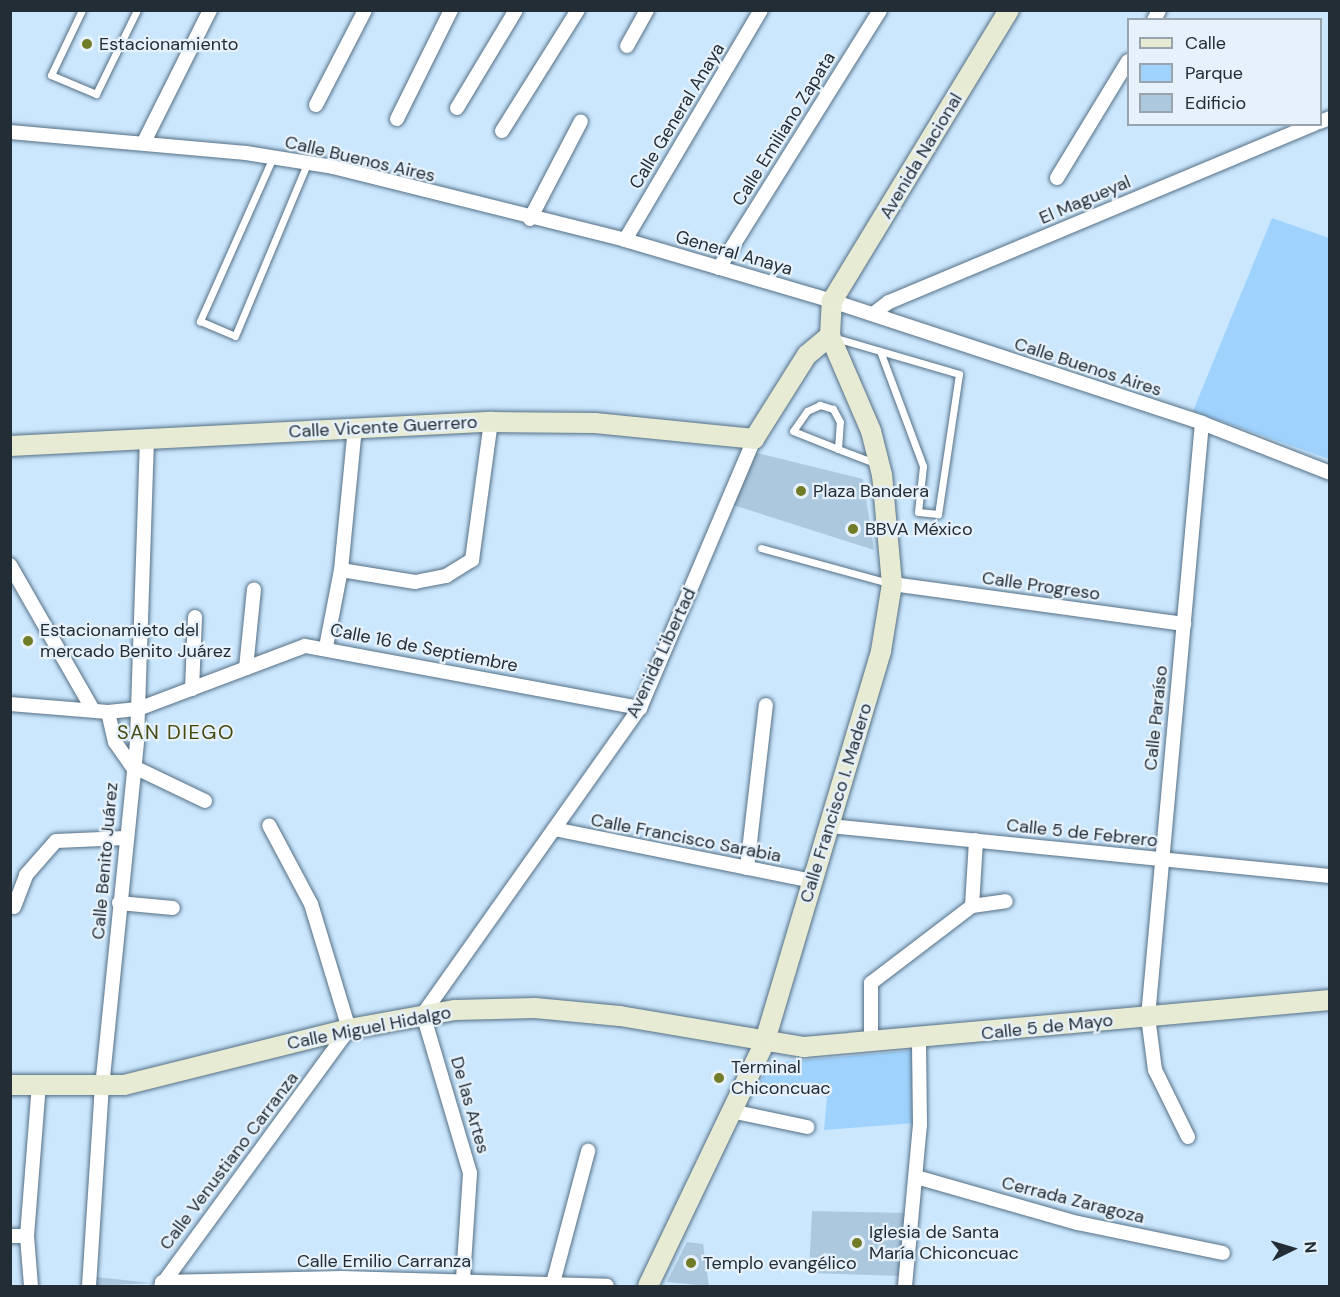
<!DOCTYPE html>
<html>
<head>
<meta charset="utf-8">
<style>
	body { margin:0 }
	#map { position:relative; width:1340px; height:1297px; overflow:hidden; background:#cae7fe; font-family:"DM Sans",sans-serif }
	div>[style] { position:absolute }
	.green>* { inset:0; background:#9fd3fd }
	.building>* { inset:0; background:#acc8df }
	.roads { filter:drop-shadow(0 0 2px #567085) drop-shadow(0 0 2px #567085) }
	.lane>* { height:7px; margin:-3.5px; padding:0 3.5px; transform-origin:3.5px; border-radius:3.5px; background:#fff }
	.street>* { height:14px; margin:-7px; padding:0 7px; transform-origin:7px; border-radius:7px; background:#fff }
	.secondary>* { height:20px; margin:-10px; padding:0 10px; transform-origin:10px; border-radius:10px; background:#e8ebd4 }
	.dots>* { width:16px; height:16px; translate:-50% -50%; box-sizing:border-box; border:3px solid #e6f1fb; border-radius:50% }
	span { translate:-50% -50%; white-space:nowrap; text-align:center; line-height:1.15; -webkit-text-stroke:4.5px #e6f1fb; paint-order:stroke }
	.poi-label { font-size:18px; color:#222d36 }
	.left { translate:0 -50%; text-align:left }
	.street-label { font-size:18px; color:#222d36 }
	.neighbourhood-label { font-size:20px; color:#444a0e; letter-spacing:1.5px }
	.frame { position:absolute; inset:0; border:12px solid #222d36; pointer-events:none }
	.legend { position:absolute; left:1127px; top:18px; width:195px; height:108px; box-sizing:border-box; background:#e6f1fb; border:2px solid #98a3ac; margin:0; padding:8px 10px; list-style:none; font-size:18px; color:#222d36 }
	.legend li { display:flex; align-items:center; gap:12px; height:30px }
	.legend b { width:30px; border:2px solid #98a3ac }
	.north { position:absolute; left:1262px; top:1219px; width:60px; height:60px; -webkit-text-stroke:4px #e6f1fb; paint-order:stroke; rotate:85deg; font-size:16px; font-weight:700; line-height:24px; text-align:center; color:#222d36 }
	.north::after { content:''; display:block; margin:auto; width:21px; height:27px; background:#222d36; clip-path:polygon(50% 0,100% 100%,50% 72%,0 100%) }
</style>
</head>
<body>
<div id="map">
	<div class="green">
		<div style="clip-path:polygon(1272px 218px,1329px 238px,1329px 459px,1193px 411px)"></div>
		<div style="clip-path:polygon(915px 1050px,915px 1123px,824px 1130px,827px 1097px,760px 1082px,771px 1063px)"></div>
	</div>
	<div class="building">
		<div style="clip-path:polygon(753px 452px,863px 479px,874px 550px,730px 504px)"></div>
		<div style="clip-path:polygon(812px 1211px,906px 1213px,902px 1276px,809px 1273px)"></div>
		<div style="clip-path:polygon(687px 1242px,703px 1244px,709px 1286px,667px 1282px)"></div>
		<div style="clip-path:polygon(96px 1277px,151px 1283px,96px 1286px)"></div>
	</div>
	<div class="roads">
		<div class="lane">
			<div style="left:82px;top:10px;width:72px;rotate:115.5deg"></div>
			<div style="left:51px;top:75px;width:49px;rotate:22.9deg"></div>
			<div style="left:96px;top:94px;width:93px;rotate:-64deg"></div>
			<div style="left:273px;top:157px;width:180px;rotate:114deg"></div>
			<div style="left:200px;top:321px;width:38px;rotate:23deg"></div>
			<div style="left:235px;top:336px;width:186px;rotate:-67.3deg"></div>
			<div style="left:836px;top:338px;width:128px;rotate:16.3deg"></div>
			<div style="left:959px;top:374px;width:142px;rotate:98.5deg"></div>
			<div style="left:938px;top:514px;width:20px;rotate:-174deg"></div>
			<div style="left:918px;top:512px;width:46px;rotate:-83.8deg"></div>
			<div style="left:923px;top:466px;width:123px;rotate:-110.5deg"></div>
			<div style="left:838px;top:449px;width:27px;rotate:-86deg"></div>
			<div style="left:840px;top:422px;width:15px;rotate:-118deg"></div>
			<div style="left:833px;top:409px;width:14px;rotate:-163deg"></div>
			<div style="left:820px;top:405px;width:14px;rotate:155deg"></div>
			<div style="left:807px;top:411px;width:24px;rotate:125deg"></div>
			<div style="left:793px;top:431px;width:48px;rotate:21.8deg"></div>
			<div style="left:838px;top:449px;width:42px;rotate:21deg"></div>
			<div style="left:761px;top:548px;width:133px;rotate:15.3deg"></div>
		</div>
		<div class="street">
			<div style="left:1154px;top:20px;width:11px;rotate:-63deg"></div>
			<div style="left:627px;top:46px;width:41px;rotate:-60.9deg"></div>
			<div style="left:316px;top:105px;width:107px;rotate:-62.7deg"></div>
			<div style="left:457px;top:108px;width:114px;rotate:-59deg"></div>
			<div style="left:397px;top:119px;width:122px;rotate:-63.6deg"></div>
			<div style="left:1320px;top:122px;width:11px;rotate:-22deg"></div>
			<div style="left:502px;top:131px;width:143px;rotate:-57.9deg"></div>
			<div style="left:10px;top:132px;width:237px;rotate:5.1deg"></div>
			<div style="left:246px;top:153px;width:88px;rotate:9.1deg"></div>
			<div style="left:333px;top:167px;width:301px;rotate:14deg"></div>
			<div style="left:625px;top:240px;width:216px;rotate:16.4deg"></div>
			<div style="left:832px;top:301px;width:390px;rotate:18.2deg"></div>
			<div style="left:1202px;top:423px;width:137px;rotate:21.3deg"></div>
			<div style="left:144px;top:142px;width:148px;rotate:-63.4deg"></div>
			<div style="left:1057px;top:178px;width:137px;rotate:-58.7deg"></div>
			<div style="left:530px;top:219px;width:110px;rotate:-62.5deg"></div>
			<div style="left:625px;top:240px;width:267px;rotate:-59.4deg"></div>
			<div style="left:719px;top:268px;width:304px;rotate:-58deg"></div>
			<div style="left:873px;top:314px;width:20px;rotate:-37deg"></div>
			<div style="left:889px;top:302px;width:461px;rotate:-22.7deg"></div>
			<div style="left:10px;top:565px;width:167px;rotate:60.2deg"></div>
			<div style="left:341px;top:570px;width:75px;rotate:9.2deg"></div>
			<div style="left:415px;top:582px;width:32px;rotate:-11deg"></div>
			<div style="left:446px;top:576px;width:31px;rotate:-32deg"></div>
			<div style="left:472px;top:560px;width:139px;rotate:-82.2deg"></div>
			<div style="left:892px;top:584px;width:295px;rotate:7.8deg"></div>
			<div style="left:326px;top:647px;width:78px;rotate:-79deg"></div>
			<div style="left:341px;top:570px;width:143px;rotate:-84.4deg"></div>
			<div style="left:246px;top:668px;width:79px;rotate:-84.2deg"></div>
			<div style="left:192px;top:689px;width:72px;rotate:-87.6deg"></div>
			<div style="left:10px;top:704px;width:98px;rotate:4.7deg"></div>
			<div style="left:108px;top:712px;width:30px;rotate:-6deg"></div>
			<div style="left:138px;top:709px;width:178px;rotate:-20.7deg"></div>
			<div style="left:305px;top:646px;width:341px;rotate:10.5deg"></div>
			<div style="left:108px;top:712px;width:31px;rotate:77deg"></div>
			<div style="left:115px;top:742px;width:29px;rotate:55deg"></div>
			<div style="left:132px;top:766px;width:81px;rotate:25.6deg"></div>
			<div style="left:830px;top:826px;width:502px;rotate:5.71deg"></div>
			<div style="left:554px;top:829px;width:263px;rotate:11.4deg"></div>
			<div style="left:747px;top:868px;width:164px;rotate:-83.4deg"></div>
			<div style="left:119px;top:903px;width:54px;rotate:5.3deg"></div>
			<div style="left:972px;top:906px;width:34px;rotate:-8deg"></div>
			<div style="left:14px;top:907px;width:34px;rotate:-69deg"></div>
			<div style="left:26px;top:875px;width:45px;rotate:-48.6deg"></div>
			<div style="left:56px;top:841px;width:69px;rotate:-2.5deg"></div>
			<div style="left:871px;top:1043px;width:60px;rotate:-90deg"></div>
			<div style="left:871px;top:983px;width:127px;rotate:-37.3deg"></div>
			<div style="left:972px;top:906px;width:66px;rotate:-86.5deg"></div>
			<div style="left:736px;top:1112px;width:73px;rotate:11.9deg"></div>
			<div style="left:1188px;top:1137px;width:75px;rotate:-116.2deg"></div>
			<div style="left:1155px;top:1070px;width:53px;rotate:-97.5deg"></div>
			<div style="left:1148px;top:1017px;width:596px;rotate:-84.81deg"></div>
			<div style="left:916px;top:1177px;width:168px;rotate:15.9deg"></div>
			<div style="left:1078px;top:1223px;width:148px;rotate:11.7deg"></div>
			<div style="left:10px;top:1236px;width:17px"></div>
			<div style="left:463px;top:1279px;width:106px;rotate:-86.2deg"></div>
			<div style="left:470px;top:1173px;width:166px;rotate:-106.5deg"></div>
			<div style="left:423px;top:1014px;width:375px;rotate:-54.7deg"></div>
			<div style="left:640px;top:708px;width:292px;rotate:-67deg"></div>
			<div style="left:162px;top:1282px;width:180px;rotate:-1.3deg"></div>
			<div style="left:342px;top:1278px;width:265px;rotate:1.7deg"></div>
			<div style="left:553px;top:1283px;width:137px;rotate:-75.1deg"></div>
			<div style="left:31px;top:1286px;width:50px;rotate:-94.6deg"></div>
			<div style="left:27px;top:1236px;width:151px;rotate:-85.5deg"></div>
			<div style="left:89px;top:1286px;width:199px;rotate:-86.3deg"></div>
			<div style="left:102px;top:1087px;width:349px;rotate:-84.2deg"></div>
			<div style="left:137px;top:740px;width:301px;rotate:-88.1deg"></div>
			<div style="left:161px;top:1286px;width:318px;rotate:-53.8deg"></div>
			<div style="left:349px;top:1029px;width:131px;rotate:-106.9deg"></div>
			<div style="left:311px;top:904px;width:89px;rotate:-118deg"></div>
			<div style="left:905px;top:1286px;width:162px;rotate:-84.7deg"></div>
			<div style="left:920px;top:1125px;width:85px;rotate:-90.7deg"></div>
		</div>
		<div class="secondary">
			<div style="left:10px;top:446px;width:482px;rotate:-2.9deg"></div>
			<div style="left:491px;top:422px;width:104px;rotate:0.6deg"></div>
			<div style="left:595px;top:423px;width:160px;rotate:5.7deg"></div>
			<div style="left:754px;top:439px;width:99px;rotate:-57.8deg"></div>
			<div style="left:807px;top:355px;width:30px;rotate:-40deg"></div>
			<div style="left:10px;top:1085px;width:114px"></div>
			<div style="left:124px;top:1085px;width:232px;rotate:-14deg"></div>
			<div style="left:349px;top:1029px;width:108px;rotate:-10.2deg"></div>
			<div style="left:455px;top:1010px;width:80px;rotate:-1.4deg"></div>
			<div style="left:535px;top:1008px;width:85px;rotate:5.4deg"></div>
			<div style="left:620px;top:1016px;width:187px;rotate:9.6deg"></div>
			<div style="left:804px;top:1047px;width:528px;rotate:-5.11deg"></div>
			<div style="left:648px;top:1286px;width:268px;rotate:-64.4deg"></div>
			<div style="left:764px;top:1044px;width:410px;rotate:-73.4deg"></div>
			<div style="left:881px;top:651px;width:68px;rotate:-80.7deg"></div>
			<div style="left:892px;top:584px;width:109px;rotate:-95.2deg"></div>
			<div style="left:882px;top:475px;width:45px;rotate:-104deg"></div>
			<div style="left:871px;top:431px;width:103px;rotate:-113.3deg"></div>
			<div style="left:830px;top:336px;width:35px;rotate:-87deg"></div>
			<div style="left:832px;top:301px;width:341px;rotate:-58.7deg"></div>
		</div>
	</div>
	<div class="dots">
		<div style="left:87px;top:44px;background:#727c27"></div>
		<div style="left:801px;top:491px;background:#727c27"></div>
		<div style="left:853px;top:529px;background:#727c27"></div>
		<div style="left:28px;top:641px;background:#727c27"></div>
		<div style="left:719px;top:1078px;background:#727c27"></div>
		<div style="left:857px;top:1243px;background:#727c27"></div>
		<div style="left:691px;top:1263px;background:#727c27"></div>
	</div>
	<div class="poi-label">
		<span class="left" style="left:99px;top:44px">Estacionamiento</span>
		<span class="left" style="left:813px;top:491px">Plaza Bandera</span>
		<span class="left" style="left:865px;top:529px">BBVA México</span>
		<span class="left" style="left:40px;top:641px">Estacionamieto del<br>mercado Benito Juárez</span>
		<span class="left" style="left:731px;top:1078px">Terminal<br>Chiconcuac</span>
		<span class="left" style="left:869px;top:1243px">Iglesia de Santa<br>María Chiconcuac</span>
		<span class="left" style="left:703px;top:1263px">Templo evangélico</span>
	</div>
	<div class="street-label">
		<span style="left:677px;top:116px;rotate:-59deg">Calle General Anaya</span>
		<span style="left:784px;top:129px;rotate:-58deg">Calle Emiliano Zapata</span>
		<span style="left:921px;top:156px;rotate:-59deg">Avenida Nacional</span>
		<span style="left:360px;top:159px;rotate:13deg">Calle Buenos Aires</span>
		<span style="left:1085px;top:200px;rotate:-23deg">El Magueyal</span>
		<span style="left:734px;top:253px;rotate:16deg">General Anaya</span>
		<span style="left:1088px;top:367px;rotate:18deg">Calle Buenos Aires</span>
		<span style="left:383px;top:427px;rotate:-3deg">Calle Vicente Guerrero</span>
		<span style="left:1041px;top:586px;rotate:8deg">Calle Progreso</span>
		<span style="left:424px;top:648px;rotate:11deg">Calle 16 de Septiembre</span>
		<span style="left:661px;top:653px;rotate:-65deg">Avenida Libertad</span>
		<span style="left:1156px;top:718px;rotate:-84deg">Calle Paraíso</span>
		<span style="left:836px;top:803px;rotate:-73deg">Calle Francisco I. Madero</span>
		<span style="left:1082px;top:833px;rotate:6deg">Calle 5 de Febrero</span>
		<span style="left:686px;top:838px;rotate:11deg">Calle Francisco Sarabia</span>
		<span style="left:105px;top:861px;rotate:-85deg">Calle Benito Juárez</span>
		<span style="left:1047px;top:1027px;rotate:-6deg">Calle 5 de Mayo</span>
		<span style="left:369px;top:1028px;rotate:-11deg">Calle Miguel Hidalgo</span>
		<span style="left:470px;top:1105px;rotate:74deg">De las Artes</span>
		<span style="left:229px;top:1161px;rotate:-53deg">Calle Venustiano Carranza</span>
		<span style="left:1073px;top:1200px;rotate:14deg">Cerrada Zaragoza</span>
		<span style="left:384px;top:1261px">Calle Emilio Carranza</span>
	</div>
	<div class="neighbourhood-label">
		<span style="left:176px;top:732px">SAN DIEGO</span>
	</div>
	<div class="frame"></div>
	<ul class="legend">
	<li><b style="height:8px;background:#e8ebd4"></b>Calle</li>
	<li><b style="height:16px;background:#9fd3fd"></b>Parque</li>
	<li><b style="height:16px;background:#acc8df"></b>Edificio</li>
	</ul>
	<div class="north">N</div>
</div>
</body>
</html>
